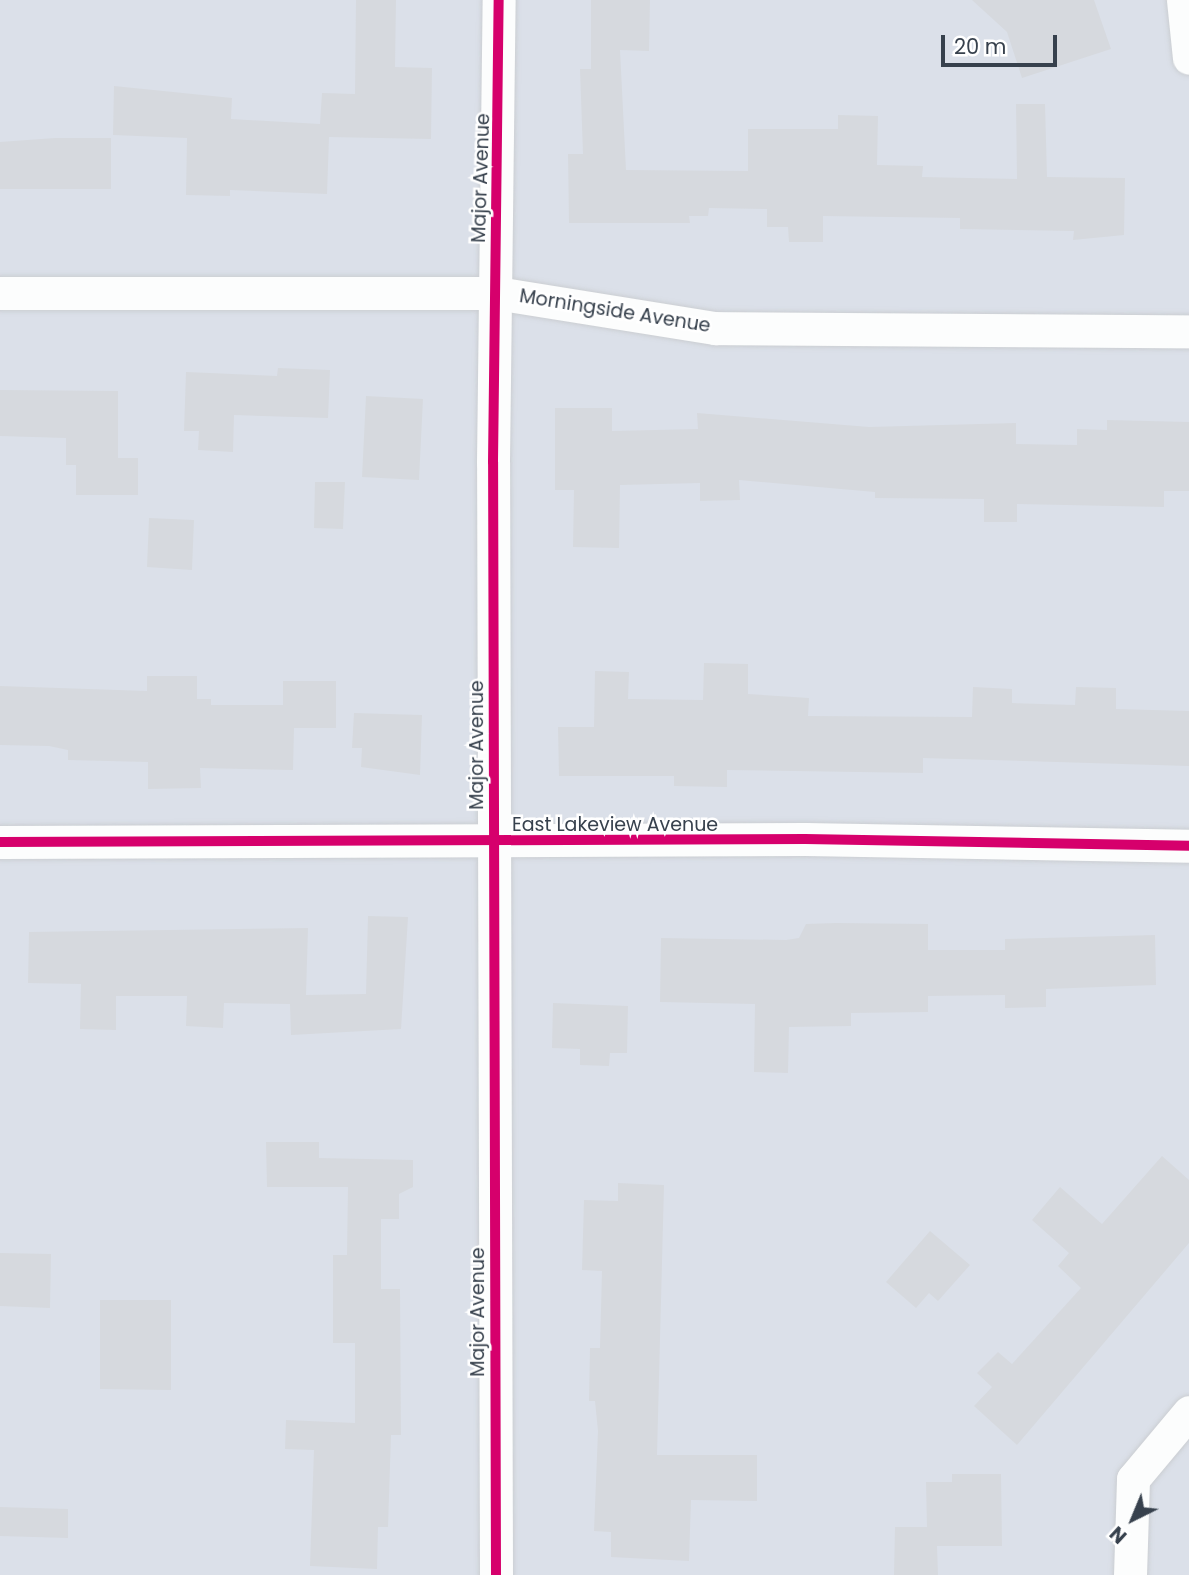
<!DOCTYPE html>
<html>
<head>
<meta charset="utf-8">
<style>
	body { margin:0 }
	#map { position:relative; width:1189px; height:1575px; overflow:hidden; background:#eef0f4; font-family:Poppins,sans-serif }
	div>[style] { position:absolute }
	.residential>* { inset:0; background:#dbe0e9 }
	.building>* { inset:0; background:#d6d9de }
	.roads { filter:drop-shadow(0 0 2px #cbced2) drop-shadow(0 0 2px #cbced2) }
	.minor>* { height:33px; margin:-16.5px; padding:0 16.5px; transform-origin:16.5px; border-radius:16.5px; background:#fcfdfd }
	.cycleway>* { height:10px; margin:-5px; padding:0 5px; transform-origin:5px; border-radius:5px; background:#d6006c }
	span { translate:-50% -50%; white-space:nowrap; text-align:center; line-height:1.15; -webkit-text-stroke:5px #fff; paint-order:stroke }
	.street-label { font-size:19px; color:#37414d }
	.north { position:absolute; left:1098px; top:1484px; width:70px; height:70px; -webkit-text-stroke:5px #fff; paint-order:stroke; rotate:223deg; font-size:19px; font-weight:700; line-height:28px; text-align:center; color:#37414d }
	.north::after { content:''; display:block; margin:auto; width:24px; height:32px; background:#37414d; clip-path:polygon(50% 0,100% 100%,50% 72%,0 100%) }
	.scale { position:absolute; left:941px; top:35px; width:116px; height:32px; box-sizing:border-box; border:4px solid #37414d; border-top:0; padding-left:9px; font-size:21px; line-height:24px; white-space:nowrap; color:#37414d; -webkit-text-stroke:5px #fff; paint-order:stroke }
</style>
</head>
<body>
<div id="map">
	<div class="residential">
		<div style="clip-path:polygon(0 0,1189px 0,1189px 1575px,0 1575px)"></div>
	</div>
	<div class="building">
		<div style="clip-path:polygon(356px 0,396px 0,395px 67px,432px 68px,431px 139px,329px 137px,327px 194px,230px 190px,230px 196px,186px 195px,187px 138px,113px 135px,114px 86px,232px 98px,231px 119px,320px 124px,322px 93px,355px 94px)"></div>
		<div style="clip-path:polygon(591px 0,650px 0,649px 51px,620px 50px,626px 170px,748px 171px,748px 129px,838px 129px,838px 115px,878px 116px,877px 165px,923px 166px,922px 177px,1017px 179px,1016px 104px,1045px 104px,1047px 177px,1125px 178px,1124px 235px,1073px 240px,1074px 231px,960px 229px,960px 218px,823px 216px,823px 242px,789px 242px,788px 227px,767px 227px,767px 209px,709px 208px,708px 216px,689px 216px,690px 223px,569px 223px,568px 154px,583px 154px,580px 69px,591px 69px)"></div>
		<div style="clip-path:polygon(972px 0,1094px 0,1111px 49px,1022px 78px,1007px 32px)"></div>
		<div style="clip-path:polygon(55px 138px,111px 138px,111px 189px,0 189px,0 142px)"></div>
		<div style="clip-path:polygon(278px 368px,330px 370px,328px 418px,234px 415px,233px 452px,198px 450px,199px 431px,184px 431px,186px 372px,277px 376px)"></div>
		<div style="clip-path:polygon(0 390px,118px 391px,118px 458px,138px 458px,138px 495px,76px 495px,76px 465px,66px 465px,66px 438px,0 436px)"></div>
		<div style="clip-path:polygon(366px 396px,423px 399px,419px 480px,362px 477px)"></div>
		<div style="clip-path:polygon(555px 408px,612px 408px,612px 431px,698px 429px,697px 413px,869px 427px,1016px 423px,1016px 444px,1077px 445px,1077px 429px,1107px 430px,1107px 420px,1189px 422px,1189px 491px,1164px 491px,1164px 507px,1017px 504px,1017px 522px,984px 522px,984px 499px,875px 498px,875px 492px,739px 480px,740px 500px,700px 501px,700px 483px,620px 485px,619px 548px,573px 547px,574px 490px,555px 490px)"></div>
		<div style="clip-path:polygon(315px 482px,345px 482px,343px 529px,314px 528px)"></div>
		<div style="clip-path:polygon(149px 518px,194px 520px,192px 570px,147px 567px)"></div>
		<div style="clip-path:polygon(704px 663px,748px 664px,748px 694px,809px 698px,808px 716px,972px 717px,973px 687px,1012px 689px,1012px 703px,1075px 705px,1076px 687px,1116px 688px,1116px 709px,1189px 711px,1189px 766px,923px 758px,923px 773px,727px 770px,727px 787px,674px 786px,674px 776px,559px 776px,558px 727px,594px 727px,595px 671px,629px 672px,628px 699px,703px 700px)"></div>
		<div style="clip-path:polygon(147px 676px,197px 676px,197px 699px,211px 699px,211px 705px,283px 705px,283px 681px,336px 681px,336px 728px,294px 728px,293px 770px,200px 768px,201px 788px,148px 789px,148px 762px,68px 760px,68px 750px,49px 746px,0 745px,0 686px,147px 691px)"></div>
		<div style="clip-path:polygon(354px 713px,422px 715px,420px 775px,361px 767px,362px 748px,352px 748px)"></div>
		<div style="clip-path:polygon(368px 916px,408px 917px,401px 1029px,291px 1035px,290px 1004px,224px 1003px,223px 1028px,186px 1026px,187px 996px,116px 996px,116px 1030px,80px 1029px,81px 984px,28px 983px,29px 932px,308px 928px,306px 995px,366px 994px)"></div>
		<div style="clip-path:polygon(836px 923px,928px 924px,928px 950px,1005px 950px,1005px 939px,1155px 935px,1156px 985px,1046px 989px,1046px 1007px,1005px 1008px,1005px 995px,928px 996px,928px 1012px,851px 1013px,851px 1026px,789px 1027px,788px 1073px,754px 1072px,755px 1004px,660px 1002px,661px 938px,786px 940px,799px 938px,806px 924px)"></div>
		<div style="clip-path:polygon(553px 1003px,628px 1006px,627px 1053px,610px 1053px,609px 1066px,580px 1065px,580px 1049px,552px 1048px)"></div>
		<div style="clip-path:polygon(266px 1142px,319px 1142px,319px 1158px,413px 1160px,413px 1187px,399px 1194px,399px 1219px,381px 1219px,381px 1289px,400px 1289px,401px 1435px,391px 1435px,388px 1527px,378px 1527px,377px 1569px,310px 1566px,314px 1450px,285px 1449px,286px 1420px,355px 1423px,355px 1343px,333px 1343px,333px 1255px,347px 1255px,348px 1187px,267px 1187px)"></div>
		<div style="clip-path:polygon(1162px 1156px,1189px 1180px,1189px 1243px,1017px 1445px,974px 1406px,992px 1387px,977px 1373px,998px 1352px,1012px 1364px,1081px 1288px,1058px 1266px,1069px 1253px,1032px 1220px,1060px 1187px,1102px 1224px)"></div>
		<div style="clip-path:polygon(618px 1183px,664px 1185px,657px 1455px,757px 1455px,757px 1501px,691px 1500px,689px 1561px,611px 1557px,611px 1532px,594px 1531px,598px 1431px,595px 1401px,589px 1401px,590px 1348px,600px 1348px,602px 1271px,582px 1270px,584px 1200px,618px 1201px)"></div>
		<div style="clip-path:polygon(930px 1231px,970px 1265px,938px 1301px,929px 1293px,916px 1308px,886px 1282px)"></div>
		<div style="clip-path:polygon(0 1253px,51px 1254px,50px 1308px,0 1306px)"></div>
		<div style="clip-path:polygon(100px 1300px,171px 1300px,171px 1390px,100px 1389px)"></div>
		<div style="clip-path:polygon(952px 1474px,1001px 1474px,1002px 1546px,937px 1546px,938px 1575px,894px 1575px,895px 1527px,927px 1527px,926px 1482px,952px 1482px)"></div>
		<div style="clip-path:polygon(0 1507px,68px 1509px,68px 1538px,0 1536px)"></div>
	</div>
	<div class="roads">
		<div class="minor">
			<div style="left:1183px;top:0;width:58px;rotate:84.1deg"></div>
			<div style="left:0;top:293px;width:496px"></div>
			<div style="left:496px;top:293px;width:222px;rotate:9.1deg"></div>
			<div style="left:715px;top:328px;width:474px;rotate:0.4deg"></div>
			<div style="left:0;top:842px;width:805px;rotate:-0.21deg"></div>
			<div style="left:805px;top:839px;width:384px;rotate:1deg"></div>
			<div style="left:496px;top:1575px;width:1113px;rotate:-90.15deg"></div>
			<div style="left:493px;top:462px;width:462px;rotate:-89.3deg"></div>
			<div style="left:1130px;top:1575px;width:96px;rotate:-88.2deg"></div>
			<div style="left:1133px;top:1479px;width:87px;rotate:-50.1deg"></div>
		</div>
	</div>
	<div class="cycleway">
		<div style="left:0;top:842px;width:805px;rotate:-0.21deg"></div>
		<div style="left:805px;top:839px;width:384px;rotate:1deg"></div>
		<div style="left:496px;top:1575px;width:1113px;rotate:-90.15deg"></div>
		<div style="left:493px;top:462px;width:462px;rotate:-89.3deg"></div>
	</div>
	<div class="street-label">
		<span style="left:481px;top:178px;rotate:-88deg">Major Avenue</span>
		<span style="left:615px;top:311px;rotate:9deg">Morningside Avenue</span>
		<span style="left:477px;top:745px;rotate:-90deg">Major Avenue</span>
		<span style="left:615px;top:825px">East Lakeview Avenue</span>
		<span style="left:478px;top:1312px;rotate:-90deg">Major Avenue</span>
	</div>
	<div class="north">N</div>
	<div class="scale">20 m</div>
</div>
</body>
</html>
